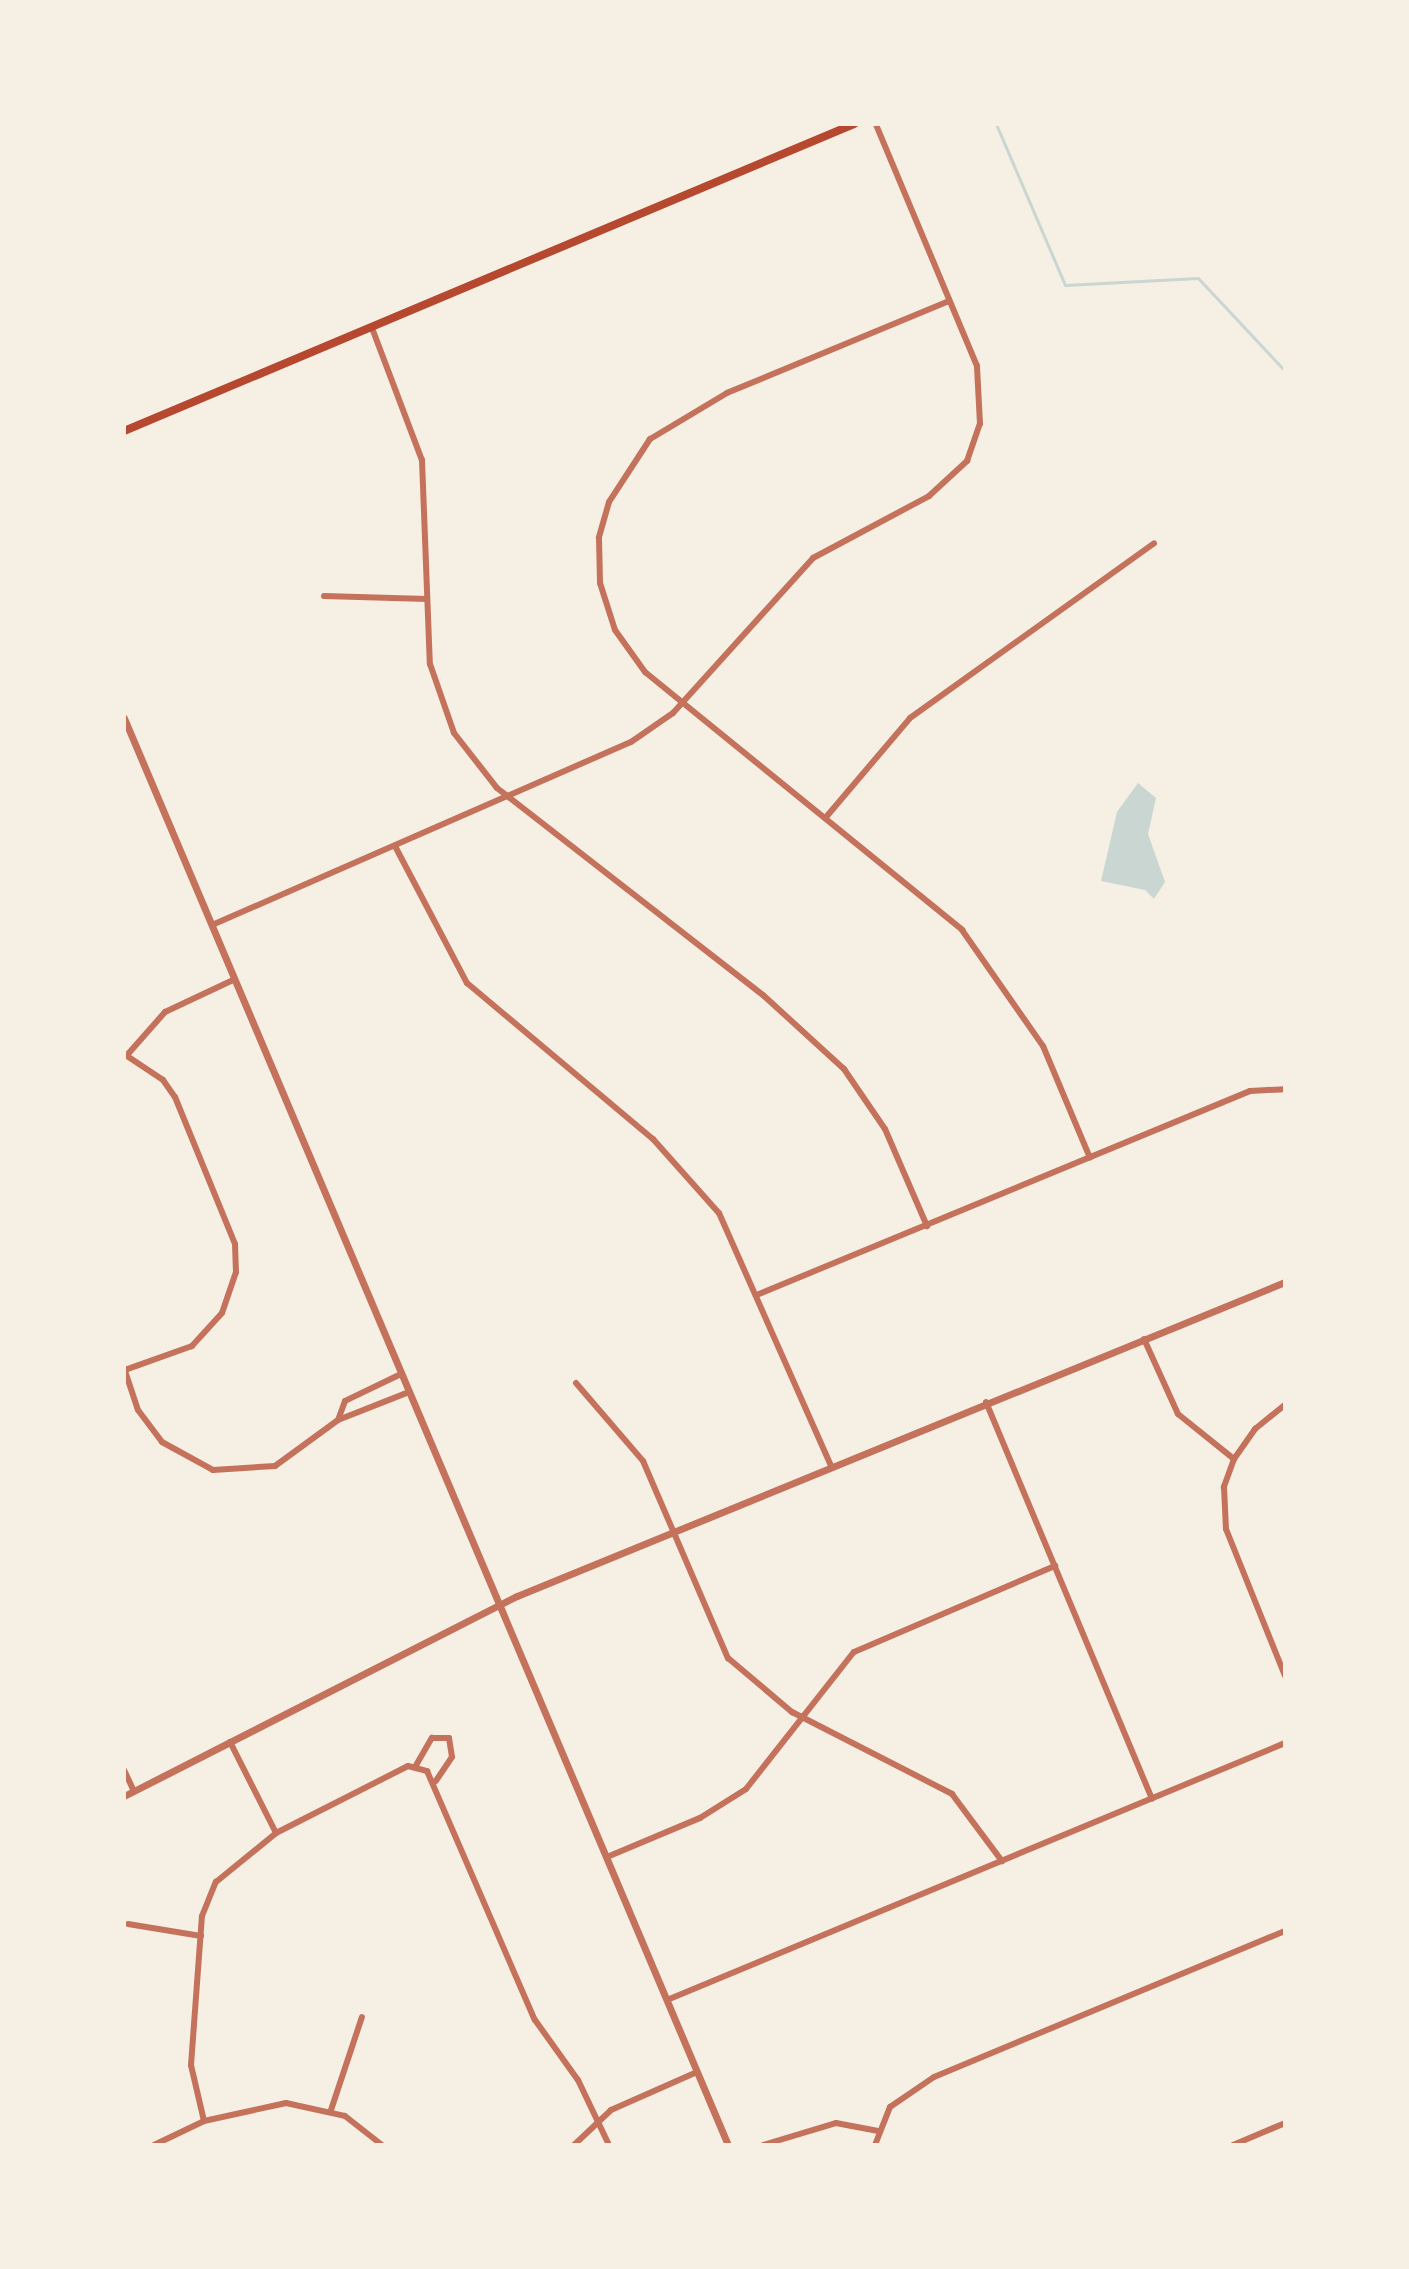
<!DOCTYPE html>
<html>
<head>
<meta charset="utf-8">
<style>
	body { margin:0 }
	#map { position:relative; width:1409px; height:2269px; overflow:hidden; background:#f6efe4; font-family:"Crimson Pro",serif }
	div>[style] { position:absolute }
	.water>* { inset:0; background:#c9d6d2 }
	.stream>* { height:3px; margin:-1.5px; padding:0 1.5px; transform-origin:1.5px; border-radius:1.5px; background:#c9d6d2 }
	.minor>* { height:6px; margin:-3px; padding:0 3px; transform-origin:3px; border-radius:3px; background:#c5725c }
	.tertiary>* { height:7px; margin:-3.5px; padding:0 3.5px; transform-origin:3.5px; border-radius:3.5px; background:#c5725c }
	.secondary>* { height:8px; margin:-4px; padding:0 4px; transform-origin:4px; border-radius:4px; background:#b5482f }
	span { translate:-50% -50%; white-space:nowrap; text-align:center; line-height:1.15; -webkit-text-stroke:8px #f6efe4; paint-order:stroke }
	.frame { position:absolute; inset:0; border:126px solid #f6efe4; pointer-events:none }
</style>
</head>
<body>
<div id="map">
	<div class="water">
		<div style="clip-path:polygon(1138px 783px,1156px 798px,1148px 834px,1165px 882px,1154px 899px,1145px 890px,1101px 881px,1117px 812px)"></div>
	</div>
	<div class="stream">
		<div style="left:996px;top:124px;width:175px;rotate:66.8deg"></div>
		<div style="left:1065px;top:285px;width:133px;rotate:-3deg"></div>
		<div style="left:1198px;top:278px;width:127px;rotate:46.9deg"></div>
	</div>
	<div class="minor">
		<div style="left:949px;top:301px;width:240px;rotate:157.5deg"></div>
		<div style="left:727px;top:393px;width:90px;rotate:149.1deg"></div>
		<div style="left:650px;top:439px;width:75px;rotate:123.1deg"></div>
		<div style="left:609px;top:502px;width:37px;rotate:106deg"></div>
		<div style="left:599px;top:538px;width:45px;rotate:88.7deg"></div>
		<div style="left:600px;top:583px;width:49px;rotate:72.3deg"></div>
		<div style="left:615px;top:630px;width:52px;rotate:54.5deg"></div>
		<div style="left:645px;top:672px;width:409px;rotate:39.1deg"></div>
		<div style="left:962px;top:930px;width:141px;rotate:55.1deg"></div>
		<div style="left:1043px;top:1046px;width:121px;rotate:67.2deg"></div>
		<div style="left:372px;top:328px;width:141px;rotate:69.3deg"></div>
		<div style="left:422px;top:460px;width:204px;rotate:87.8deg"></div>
		<div style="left:430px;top:664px;width:73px;rotate:70.8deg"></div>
		<div style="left:454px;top:733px;width:70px;rotate:52deg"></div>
		<div style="left:497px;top:788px;width:337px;rotate:37.9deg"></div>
		<div style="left:763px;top:995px;width:110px;rotate:42.4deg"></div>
		<div style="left:844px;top:1069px;width:73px;rotate:55.7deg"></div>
		<div style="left:885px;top:1129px;width:106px;rotate:66.6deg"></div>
		<div style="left:324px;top:596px;width:103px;rotate:1.7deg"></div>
		<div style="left:827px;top:816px;width:128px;rotate:-49.7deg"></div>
		<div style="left:910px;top:718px;width:300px;rotate:-35.6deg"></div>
		<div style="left:396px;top:848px;width:153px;rotate:62.3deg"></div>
		<div style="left:467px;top:983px;width:243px;rotate:40deg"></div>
		<div style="left:653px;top:1139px;width:99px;rotate:48.3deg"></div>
		<div style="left:719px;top:1213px;width:277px;rotate:66.1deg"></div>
		<div style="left:212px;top:925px;width:457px;rotate:-23.6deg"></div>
		<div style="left:631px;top:742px;width:51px;rotate:-34.6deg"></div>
		<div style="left:673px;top:713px;width:209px;rotate:-47.9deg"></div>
		<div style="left:813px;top:558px;width:132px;rotate:-28.1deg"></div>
		<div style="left:929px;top:496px;width:52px;rotate:-42.6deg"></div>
		<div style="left:967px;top:461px;width:39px;rotate:-71deg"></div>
		<div style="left:980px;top:424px;width:58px;rotate:-93deg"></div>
		<div style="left:977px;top:366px;width:262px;rotate:-112.7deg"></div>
		<div style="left:124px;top:1054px;width:47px;rotate:33.7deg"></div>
		<div style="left:163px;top:1080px;width:21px;rotate:55deg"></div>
		<div style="left:175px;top:1097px;width:159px;rotate:67.8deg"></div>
		<div style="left:235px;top:1244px;width:28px;rotate:88deg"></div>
		<div style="left:236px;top:1272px;width:43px;rotate:108.9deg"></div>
		<div style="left:222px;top:1313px;width:45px;rotate:132.3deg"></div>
		<div style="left:192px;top:1346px;width:71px;rotate:160.3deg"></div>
		<div style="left:128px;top:1054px;width:56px;rotate:-48.6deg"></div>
		<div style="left:165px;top:1012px;width:77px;rotate:-25.2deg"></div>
		<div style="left:759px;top:1294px;width:531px;rotate:-22.46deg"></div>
		<div style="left:1250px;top:1091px;width:35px;rotate:-3deg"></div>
		<div style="left:1144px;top:1339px;width:82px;rotate:65.6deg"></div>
		<div style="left:1178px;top:1414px;width:72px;rotate:38.8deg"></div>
		<div style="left:1234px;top:1459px;width:30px;rotate:110deg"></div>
		<div style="left:1224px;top:1487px;width:42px;rotate:87.3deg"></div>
		<div style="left:1226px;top:1529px;width:158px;rotate:68.1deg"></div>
		<div style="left:124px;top:1368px;width:44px;rotate:71.6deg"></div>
		<div style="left:138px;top:1410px;width:40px;rotate:53deg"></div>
		<div style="left:162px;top:1442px;width:58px;rotate:28.8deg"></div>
		<div style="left:213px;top:1470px;width:62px;rotate:-3.7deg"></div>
		<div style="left:275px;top:1466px;width:78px;rotate:-36.1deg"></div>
		<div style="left:401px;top:1374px;width:62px;rotate:154.3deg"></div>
		<div style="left:345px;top:1401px;width:20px;rotate:110deg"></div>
		<div style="left:338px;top:1420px;width:76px;rotate:-21.5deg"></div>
		<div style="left:576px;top:1383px;width:103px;rotate:49.3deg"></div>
		<div style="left:643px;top:1461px;width:215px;rotate:66.7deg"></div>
		<div style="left:728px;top:1658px;width:84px;rotate:40.2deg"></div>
		<div style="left:792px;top:1712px;width:180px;rotate:27.1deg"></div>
		<div style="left:952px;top:1794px;width:84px;rotate:53.3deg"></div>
		<div style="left:986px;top:1402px;width:430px;rotate:67.3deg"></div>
		<div style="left:1234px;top:1459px;width:37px;rotate:-55deg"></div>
		<div style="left:1255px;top:1429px;width:38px;rotate:-39deg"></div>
		<div style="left:415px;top:1767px;width:34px;rotate:-60deg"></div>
		<div style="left:432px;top:1738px;width:17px"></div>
		<div style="left:449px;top:1738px;width:19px;rotate:81deg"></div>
		<div style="left:452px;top:1757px;width:29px;rotate:124deg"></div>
		<div style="left:124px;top:1770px;width:23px;rotate:65deg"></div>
		<div style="left:276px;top:1833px;width:148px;rotate:-26.9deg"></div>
		<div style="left:408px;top:1766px;width:20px;rotate:15deg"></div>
		<div style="left:427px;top:1771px;width:271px;rotate:66.6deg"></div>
		<div style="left:535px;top:2020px;width:74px;rotate:54.4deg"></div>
		<div style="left:578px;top:2080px;width:72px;rotate:64.5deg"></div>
		<div style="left:607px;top:1857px;width:101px;rotate:-22.8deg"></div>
		<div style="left:700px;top:1818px;width:54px;rotate:-32.2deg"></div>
		<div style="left:746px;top:1789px;width:174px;rotate:-51.8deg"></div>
		<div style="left:854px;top:1652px;width:219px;rotate:-23.2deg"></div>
		<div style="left:128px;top:1924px;width:74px;rotate:9.3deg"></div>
		<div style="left:667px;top:2000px;width:669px;rotate:-22.58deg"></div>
		<div style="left:331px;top:2110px;width:98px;rotate:-71.6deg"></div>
		<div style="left:204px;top:2121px;width:57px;rotate:-103.1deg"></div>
		<div style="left:191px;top:2065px;width:149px;rotate:-85.8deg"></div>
		<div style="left:202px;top:1916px;width:37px;rotate:-68deg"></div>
		<div style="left:216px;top:1882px;width:77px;rotate:-39.2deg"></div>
		<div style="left:276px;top:1833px;width:102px;rotate:-116.8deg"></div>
		<div style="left:154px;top:2145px;width:55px;rotate:-25.6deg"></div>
		<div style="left:204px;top:2121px;width:84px;rotate:-12.4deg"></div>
		<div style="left:286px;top:2103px;width:60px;rotate:12.4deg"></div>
		<div style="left:345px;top:2116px;width:47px;rotate:38.1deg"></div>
		<div style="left:574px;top:2145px;width:51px;rotate:-43.4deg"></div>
		<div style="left:611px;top:2110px;width:94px;rotate:-23.8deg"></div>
		<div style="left:763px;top:2145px;width:76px;rotate:-16.8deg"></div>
		<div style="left:836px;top:2123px;width:43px;rotate:10.8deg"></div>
		<div style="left:875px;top:2145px;width:41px;rotate:-68.5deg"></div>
		<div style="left:890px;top:2107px;width:53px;rotate:-34.3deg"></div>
		<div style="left:934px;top:2077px;width:380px;rotate:-22.6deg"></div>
		<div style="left:1233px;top:2145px;width:56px;rotate:-22.9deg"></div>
	</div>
	<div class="tertiary">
		<div style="left:124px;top:718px;width:1550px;rotate:67.06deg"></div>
		<div style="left:124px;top:1796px;width:441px;rotate:-27deg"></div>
		<div style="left:517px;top:1596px;width:830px;rotate:-22.24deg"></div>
	</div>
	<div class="secondary">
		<div style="left:124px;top:431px;width:792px;rotate:-22.81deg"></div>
	</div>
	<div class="frame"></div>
</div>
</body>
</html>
